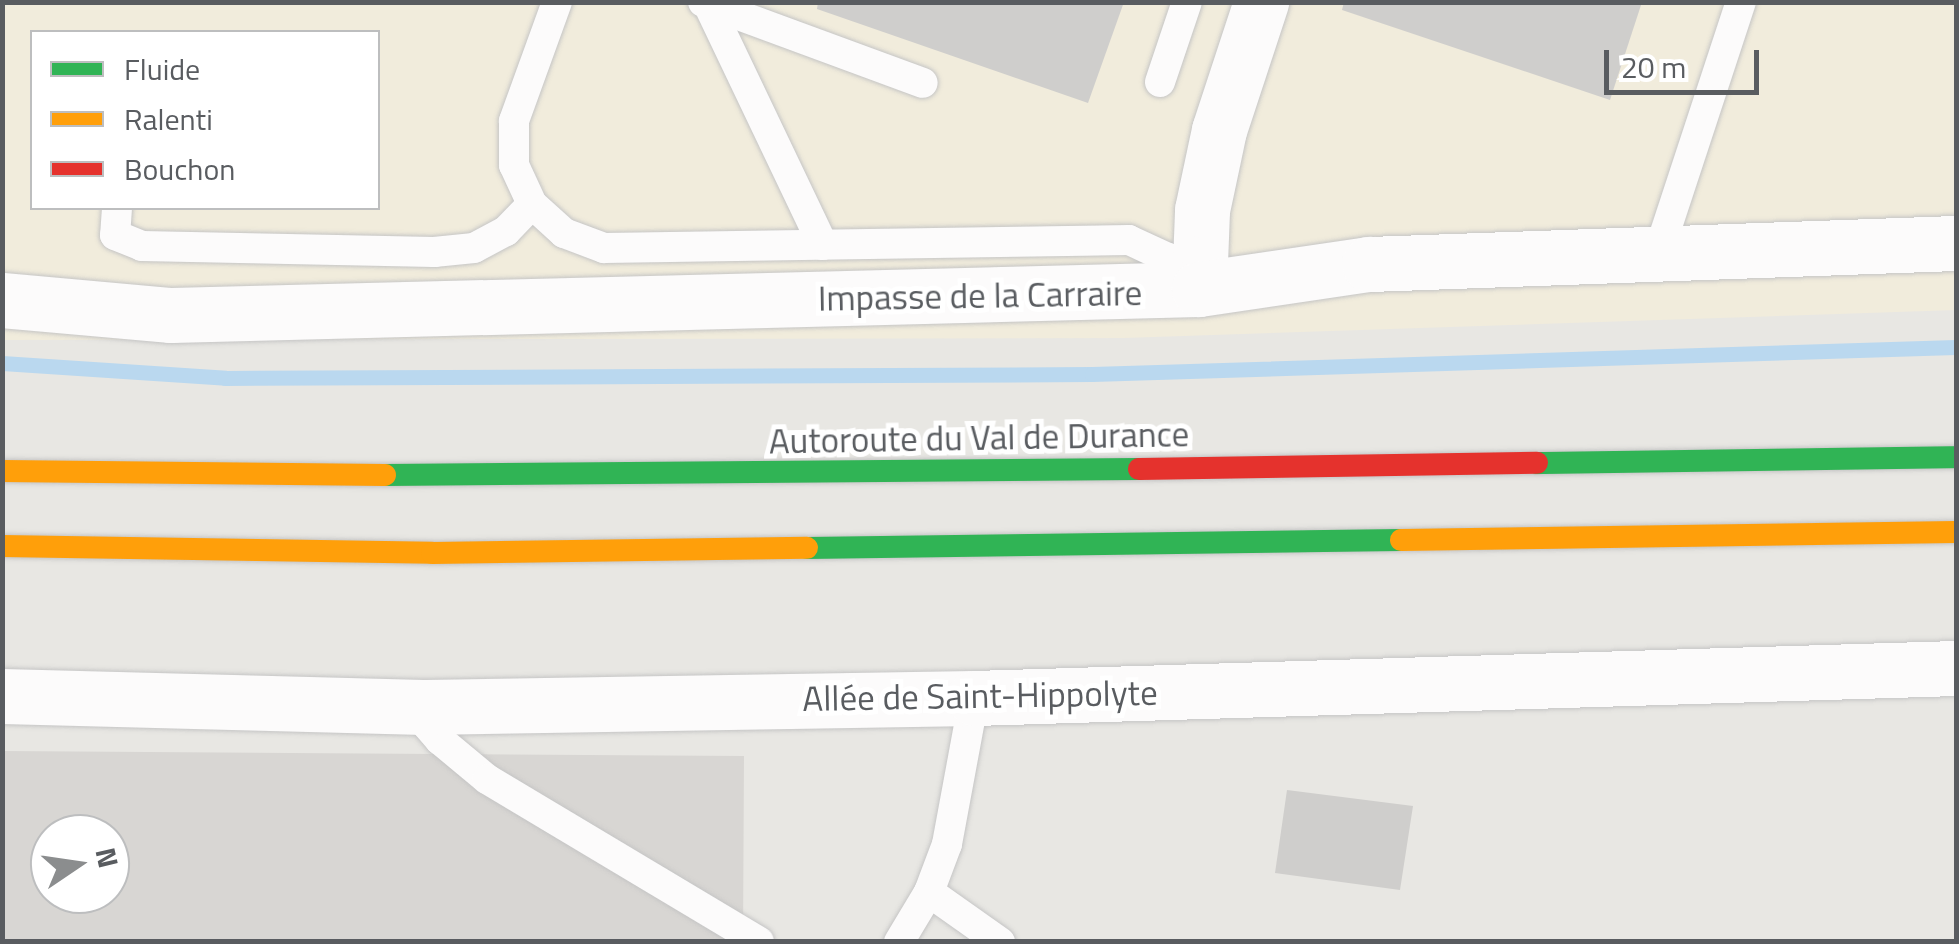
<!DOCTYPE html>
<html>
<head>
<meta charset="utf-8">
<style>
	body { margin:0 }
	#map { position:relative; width:1959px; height:944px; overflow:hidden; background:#e8e7e3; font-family:"Titillium Web",sans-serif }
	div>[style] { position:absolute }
	.commercial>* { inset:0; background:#f1ecdc }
	.industrial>* { inset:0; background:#d8d6d3 }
	.stream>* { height:15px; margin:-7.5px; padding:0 7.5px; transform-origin:7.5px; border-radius:7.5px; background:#bad8ef }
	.building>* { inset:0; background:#cfcecc }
	.roads { filter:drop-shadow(0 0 2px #c5c5c5) drop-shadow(0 0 2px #c5c5c5) }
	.lane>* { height:30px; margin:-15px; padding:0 15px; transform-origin:15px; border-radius:15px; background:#fcfbfb }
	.street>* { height:55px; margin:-27.5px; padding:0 27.5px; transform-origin:27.5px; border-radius:27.5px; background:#fcfbfb }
	.fast>* { height:22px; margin:-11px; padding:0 11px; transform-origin:11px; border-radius:11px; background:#30b455 }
	.slow>* { height:22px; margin:-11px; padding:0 11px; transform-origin:11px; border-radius:11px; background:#ff9f0a }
	.jam>* { height:22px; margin:-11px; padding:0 11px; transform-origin:11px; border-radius:11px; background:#e5322d }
	span { translate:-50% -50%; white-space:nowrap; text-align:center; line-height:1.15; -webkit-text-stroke:10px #fff; paint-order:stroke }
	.street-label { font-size:35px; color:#595c60 }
	.frame { position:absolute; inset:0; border:5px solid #595c60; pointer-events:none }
	.legend { position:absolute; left:30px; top:30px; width:350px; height:180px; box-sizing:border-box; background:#fff; border:2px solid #bdbebf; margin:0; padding:12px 18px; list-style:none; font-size:30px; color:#595c60 }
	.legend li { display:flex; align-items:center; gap:20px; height:50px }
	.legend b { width:50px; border:2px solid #bdbebf }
	.north { position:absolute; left:30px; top:814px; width:100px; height:100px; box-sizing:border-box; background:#fff; border:2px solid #bdbebf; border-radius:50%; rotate:77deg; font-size:28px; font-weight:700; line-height:40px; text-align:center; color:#595c60 }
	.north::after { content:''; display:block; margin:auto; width:35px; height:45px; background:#8b8d8e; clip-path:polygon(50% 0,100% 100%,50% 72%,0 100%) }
	.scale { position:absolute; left:1604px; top:50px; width:155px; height:45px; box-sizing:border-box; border:5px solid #595c60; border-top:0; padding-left:12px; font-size:30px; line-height:35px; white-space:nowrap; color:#595c60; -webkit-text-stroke:8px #fff; paint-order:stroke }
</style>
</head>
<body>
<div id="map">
	<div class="commercial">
		<div style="clip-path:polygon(evenodd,2px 3px,1956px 3px,1956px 310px,1124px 338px,3px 340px,2px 3px,32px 32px,378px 32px,378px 208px,32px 208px,32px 32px)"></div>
	</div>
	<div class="industrial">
		<div style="clip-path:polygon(evenodd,3px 751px,744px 756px,743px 941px,3px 942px,3px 751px,50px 834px,110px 834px,110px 894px,50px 894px,50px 834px)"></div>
	</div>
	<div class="stream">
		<div style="left:2px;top:363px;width:224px;rotate:3.8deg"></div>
		<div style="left:225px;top:378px;width:867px;rotate:-0.26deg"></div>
		<div style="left:1092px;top:374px;width:864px;rotate:-1.79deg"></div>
	</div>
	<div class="building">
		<div style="clip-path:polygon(818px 2px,1124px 2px,1088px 103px,817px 9px)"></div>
		<div style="clip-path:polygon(1344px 2px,1642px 2px,1610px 100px,1342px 10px)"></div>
		<div style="clip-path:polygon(1287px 790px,1413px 806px,1400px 890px,1275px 873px)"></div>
	</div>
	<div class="roads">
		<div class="lane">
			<div style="left:557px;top:2px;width:127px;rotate:109.9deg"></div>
			<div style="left:514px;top:121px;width:44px;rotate:90deg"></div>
			<div style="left:514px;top:165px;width:43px;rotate:65.2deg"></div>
			<div style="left:532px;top:204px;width:43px;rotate:42.2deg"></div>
			<div style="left:564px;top:233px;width:43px;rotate:20.6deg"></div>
			<div style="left:604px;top:248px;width:525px;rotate:-0.87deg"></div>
			<div style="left:1129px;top:240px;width:43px;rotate:24.8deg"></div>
			<div style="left:1168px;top:258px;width:44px;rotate:45deg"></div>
			<div style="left:703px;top:2px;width:234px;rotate:20.2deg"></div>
			<div style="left:708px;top:4px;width:267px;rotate:64.5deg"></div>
			<div style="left:1160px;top:82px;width:84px;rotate:-71.4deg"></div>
			<div style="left:117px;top:208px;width:27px;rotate:94deg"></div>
			<div style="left:115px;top:235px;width:29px;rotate:22deg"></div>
			<div style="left:142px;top:246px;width:292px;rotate:1.2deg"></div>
			<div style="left:434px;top:252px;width:40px;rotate:-5.7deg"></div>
			<div style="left:474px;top:248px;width:36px;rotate:-28deg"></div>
			<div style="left:506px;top:231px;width:37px;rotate:-46deg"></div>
			<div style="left:1658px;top:254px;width:265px;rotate:-71.8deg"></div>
			<div style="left:424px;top:707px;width:17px;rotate:83deg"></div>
			<div style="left:426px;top:724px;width:21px;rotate:49deg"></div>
			<div style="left:440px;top:740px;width:61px;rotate:39.7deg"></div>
			<div style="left:487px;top:779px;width:317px;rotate:30.9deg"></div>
			<div style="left:929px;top:892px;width:87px;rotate:35.2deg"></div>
			<div style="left:899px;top:942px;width:58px;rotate:-59deg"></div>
			<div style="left:929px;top:892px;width:51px;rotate:-69.4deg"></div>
			<div style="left:947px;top:844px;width:148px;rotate:-79.5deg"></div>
		</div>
		<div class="street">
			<div style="left:1199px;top:289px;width:79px;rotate:-87.8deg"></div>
			<div style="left:1202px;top:210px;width:82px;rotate:-78deg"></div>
			<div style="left:1219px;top:130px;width:135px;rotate:-71.8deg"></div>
			<div style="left:2px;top:300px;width:170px;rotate:5.1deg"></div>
			<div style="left:171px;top:315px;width:1028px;rotate:-1.45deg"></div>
			<div style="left:1199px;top:289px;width:172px;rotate:-8.4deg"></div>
			<div style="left:1369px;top:264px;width:587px;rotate:-2.05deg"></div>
			<div style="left:2px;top:696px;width:422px;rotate:1.5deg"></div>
			<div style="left:424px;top:707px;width:550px;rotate:-0.94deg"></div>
			<div style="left:974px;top:698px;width:982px;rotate:-1.75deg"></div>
		</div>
		<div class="fast">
			<div style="left:1537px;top:463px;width:419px;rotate:-0.8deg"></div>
			<div style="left:385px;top:475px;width:754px;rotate:-0.46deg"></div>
			<div style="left:807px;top:548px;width:594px;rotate:-0.77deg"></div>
		</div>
		<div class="slow">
			<div style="left:2px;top:471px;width:383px;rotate:0.6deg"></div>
			<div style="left:1401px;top:540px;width:555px;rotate:-0.83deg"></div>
			<div style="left:2px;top:546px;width:430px;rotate:0.9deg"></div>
			<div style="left:432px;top:553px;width:375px;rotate:-0.8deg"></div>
		</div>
		<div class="jam">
			<div style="left:1139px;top:469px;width:398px;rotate:-0.9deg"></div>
		</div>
	</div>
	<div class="street-label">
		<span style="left:980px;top:295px;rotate:-1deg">Impasse de la Carraire</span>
		<span style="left:979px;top:437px;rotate:-1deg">Autoroute du Val de Durance</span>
		<span style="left:980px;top:695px;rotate:-1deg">Allée de Saint-Hippolyte</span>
	</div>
	<div class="frame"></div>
	<ul class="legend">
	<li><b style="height:12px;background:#30b455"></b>Fluide</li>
	<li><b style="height:12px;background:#ff9f0a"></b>Ralenti</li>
	<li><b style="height:12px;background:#e5322d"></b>Bouchon</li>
	</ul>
	<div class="north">N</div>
	<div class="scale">20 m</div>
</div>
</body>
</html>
